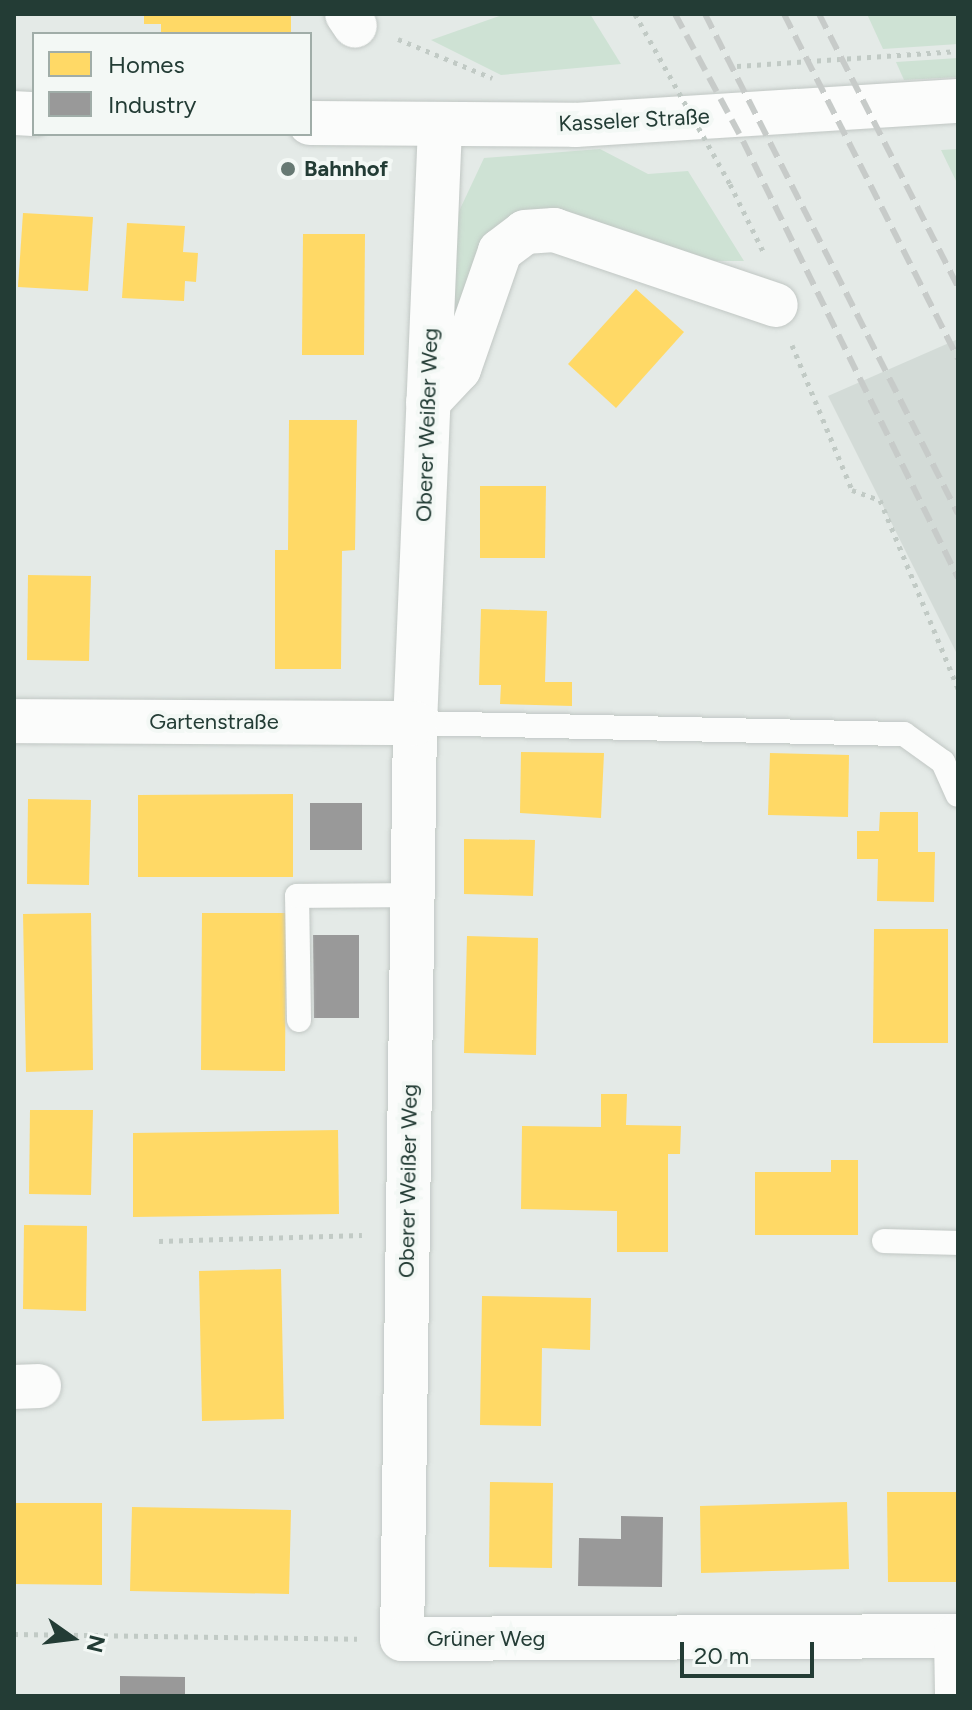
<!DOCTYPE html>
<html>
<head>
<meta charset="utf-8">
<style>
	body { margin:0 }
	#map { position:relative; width:972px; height:1710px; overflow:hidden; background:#e4eae7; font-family:Figtree,sans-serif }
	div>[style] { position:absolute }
	.built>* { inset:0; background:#d3dbd7 }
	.green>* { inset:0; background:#cee2d4 }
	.homes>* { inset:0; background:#ffd966 }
	.industry>* { inset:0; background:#999 }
	.path>* { height:5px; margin-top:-2.5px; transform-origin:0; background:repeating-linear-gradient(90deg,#c1cac5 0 4px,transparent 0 10px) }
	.roads { filter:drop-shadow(0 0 2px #c1c7c4) drop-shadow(0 0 2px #c1c7c4) }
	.service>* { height:24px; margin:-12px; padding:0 12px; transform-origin:12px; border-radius:12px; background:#fbfcfb }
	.minor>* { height:44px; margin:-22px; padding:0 22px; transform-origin:22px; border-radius:22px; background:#fbfcfb }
	.secondary>* { height:44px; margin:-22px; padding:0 22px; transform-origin:22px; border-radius:22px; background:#fbfcfb }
	.rail>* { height:6px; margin-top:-3px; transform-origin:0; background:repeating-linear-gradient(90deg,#c7cbc9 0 16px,transparent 0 24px) }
	.path-bridge>* { height:5px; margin-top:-2.5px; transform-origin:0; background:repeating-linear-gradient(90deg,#c1cac5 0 4px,transparent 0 10px) }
	.dots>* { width:22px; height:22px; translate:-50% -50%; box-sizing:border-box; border:4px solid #f3f8f5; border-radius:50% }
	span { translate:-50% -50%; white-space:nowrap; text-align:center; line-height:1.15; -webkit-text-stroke:8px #f3f8f5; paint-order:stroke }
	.street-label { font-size:22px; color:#233c35 }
	.poi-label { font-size:22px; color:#233c35; font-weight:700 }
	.left { translate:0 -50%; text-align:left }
	.frame { position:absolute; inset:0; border:16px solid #233c35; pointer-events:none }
	.legend { position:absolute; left:32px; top:32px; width:280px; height:104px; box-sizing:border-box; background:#f3f8f5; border:2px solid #a0ada8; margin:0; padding:10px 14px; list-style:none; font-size:24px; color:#233c35 }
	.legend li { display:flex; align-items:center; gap:16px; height:40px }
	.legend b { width:40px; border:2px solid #a0ada8 }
	.north { position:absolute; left:32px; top:1598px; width:80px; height:80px; -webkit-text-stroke:6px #f3f8f5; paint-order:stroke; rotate:104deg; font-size:22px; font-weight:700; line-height:32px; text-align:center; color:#233c35 }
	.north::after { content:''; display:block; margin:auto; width:28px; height:36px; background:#233c35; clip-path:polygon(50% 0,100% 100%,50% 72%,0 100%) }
	.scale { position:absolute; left:680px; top:1642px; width:134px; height:36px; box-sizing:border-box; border:4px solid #233c35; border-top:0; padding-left:10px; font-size:24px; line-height:28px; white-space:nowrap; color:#233c35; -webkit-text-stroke:6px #f3f8f5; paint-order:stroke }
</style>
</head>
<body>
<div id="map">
	<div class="built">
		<div style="clip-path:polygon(958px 339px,958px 656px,828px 396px)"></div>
	</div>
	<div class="green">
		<div style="clip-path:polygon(505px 14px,590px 14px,621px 64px,501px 75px,431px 40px)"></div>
		<div style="clip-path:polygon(867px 14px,958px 14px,958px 44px,883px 49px)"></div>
		<div style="clip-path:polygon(958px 58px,958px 77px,904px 80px,896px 62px)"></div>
		<div style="clip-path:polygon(600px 149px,648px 174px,688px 171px,744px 261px,691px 261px,559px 216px,445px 344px,453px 224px,484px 158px)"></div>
		<div style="clip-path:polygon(958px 149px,958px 185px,941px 150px)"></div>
	</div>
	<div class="homes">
		<div style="clip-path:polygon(144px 14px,291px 14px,291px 34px,161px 34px,161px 24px,144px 24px)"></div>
		<div style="clip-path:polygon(23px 213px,93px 217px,88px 291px,18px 287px)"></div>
		<div style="clip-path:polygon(127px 223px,185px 226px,183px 252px,198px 253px,196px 282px,185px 281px,184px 301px,122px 298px)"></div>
		<div style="clip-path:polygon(303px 234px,365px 234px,364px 355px,302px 355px)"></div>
		<div style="clip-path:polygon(636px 289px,684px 332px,616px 408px,568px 364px)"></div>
		<div style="clip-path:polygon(289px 420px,357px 420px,355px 550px,342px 551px,341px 669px,275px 669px,275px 550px,288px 550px)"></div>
		<div style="clip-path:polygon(480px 486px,546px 486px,545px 558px,480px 558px)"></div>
		<div style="clip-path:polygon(28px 575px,91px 576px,89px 661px,27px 660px)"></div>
		<div style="clip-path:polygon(481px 609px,547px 611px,545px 682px,572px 682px,572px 706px,500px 704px,501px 685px,479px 685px)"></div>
		<div style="clip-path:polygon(521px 752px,604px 753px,601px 818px,520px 813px)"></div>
		<div style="clip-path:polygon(770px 753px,849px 755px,848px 817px,768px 815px)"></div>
		<div style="clip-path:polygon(293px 794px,293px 877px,138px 877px,138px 795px)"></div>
		<div style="clip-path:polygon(28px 799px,91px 800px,89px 885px,27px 884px)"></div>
		<div style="clip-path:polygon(880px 812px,918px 812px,918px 852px,935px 852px,934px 902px,877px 901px,878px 859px,857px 859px,857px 831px,879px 831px)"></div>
		<div style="clip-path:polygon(464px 839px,535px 840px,533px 896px,464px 894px)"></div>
		<div style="clip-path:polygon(91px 913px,93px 1070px,26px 1072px,23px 914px)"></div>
		<div style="clip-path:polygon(202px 913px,286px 913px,285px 1071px,201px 1070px)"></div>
		<div style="clip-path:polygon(874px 929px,948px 929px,948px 1043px,873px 1043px)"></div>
		<div style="clip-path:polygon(467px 936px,538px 938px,536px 1055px,464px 1053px)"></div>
		<div style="clip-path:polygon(601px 1094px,627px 1094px,626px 1125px,681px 1126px,680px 1154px,668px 1154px,668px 1252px,617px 1252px,617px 1211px,521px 1209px,522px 1126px,601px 1127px)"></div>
		<div style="clip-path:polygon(30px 1110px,93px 1110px,91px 1195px,29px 1194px)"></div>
		<div style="clip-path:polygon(338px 1130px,339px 1214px,133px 1217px,133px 1133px)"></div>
		<div style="clip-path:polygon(831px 1160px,858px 1160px,858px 1235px,755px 1235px,755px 1172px,831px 1172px)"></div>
		<div style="clip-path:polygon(24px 1225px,87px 1226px,86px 1311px,23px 1309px)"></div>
		<div style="clip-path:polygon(281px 1269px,284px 1419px,202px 1421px,199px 1271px)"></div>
		<div style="clip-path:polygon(482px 1296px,591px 1298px,590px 1350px,542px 1348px,541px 1426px,480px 1425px)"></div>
		<div style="clip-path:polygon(490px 1482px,553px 1483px,552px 1568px,489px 1567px)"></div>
		<div style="clip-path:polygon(887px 1492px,958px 1492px,958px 1582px,888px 1582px)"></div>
		<div style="clip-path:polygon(847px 1502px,849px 1569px,701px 1573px,700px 1506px)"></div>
		<div style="clip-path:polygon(14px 1503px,102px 1503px,102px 1585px,14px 1584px)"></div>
		<div style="clip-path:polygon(132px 1507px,291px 1510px,289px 1594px,130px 1591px)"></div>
	</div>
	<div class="industry">
		<div style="clip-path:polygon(310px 803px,362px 803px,362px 850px,310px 850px)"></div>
		<div style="clip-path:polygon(313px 935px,359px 935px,359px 1018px,314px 1018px)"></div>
		<div style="clip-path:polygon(621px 1516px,663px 1517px,662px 1587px,578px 1586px,579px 1538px,621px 1539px)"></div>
		<div style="clip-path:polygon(120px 1676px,185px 1677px,185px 1696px,120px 1696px)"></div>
	</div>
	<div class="path">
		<div style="left:398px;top:39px;width:102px;rotate:22.5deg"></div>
		<div style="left:737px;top:66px;width:222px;rotate:-3.9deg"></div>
		<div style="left:730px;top:184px;width:77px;rotate:63.8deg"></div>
		<div style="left:792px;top:345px;width:157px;rotate:67.5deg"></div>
		<div style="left:852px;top:490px;width:30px;rotate:20deg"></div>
		<div style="left:880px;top:500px;width:204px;rotate:67.5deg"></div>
		<div style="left:159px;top:1241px;width:203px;rotate:-1.7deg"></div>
		<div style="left:14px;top:1634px;width:343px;rotate:0.8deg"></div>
	</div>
	<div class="roads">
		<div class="service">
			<div style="left:415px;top:723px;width:489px;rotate:1.3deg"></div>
			<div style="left:904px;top:734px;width:48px;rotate:35.7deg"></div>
			<div style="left:943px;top:762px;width:36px;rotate:66deg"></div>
			<div style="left:299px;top:1020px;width:124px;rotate:-90.9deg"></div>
			<div style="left:297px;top:896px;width:115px;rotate:-0.5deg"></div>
			<div style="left:884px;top:1241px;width:74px;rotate:1.5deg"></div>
		</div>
		<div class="minor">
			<div style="left:347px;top:14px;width:14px;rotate:56deg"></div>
			<div style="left:440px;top:127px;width:597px;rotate:92.4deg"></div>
			<div style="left:415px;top:723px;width:916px;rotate:90.81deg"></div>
			<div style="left:402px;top:1639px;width:556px;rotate:-0.31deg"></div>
			<div style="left:428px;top:402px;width:45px;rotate:-46.8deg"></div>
			<div style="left:459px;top:369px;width:125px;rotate:-70.8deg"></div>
			<div style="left:500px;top:251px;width:31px;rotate:-37deg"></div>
			<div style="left:525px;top:232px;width:29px;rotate:-4deg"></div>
			<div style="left:554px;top:230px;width:234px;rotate:18.7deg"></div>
			<div style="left:14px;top:721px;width:401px;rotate:0.3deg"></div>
			<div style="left:14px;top:1387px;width:25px;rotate:-2deg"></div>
			<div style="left:956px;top:1636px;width:60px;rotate:89deg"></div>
		</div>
		<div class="secondary">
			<div style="left:14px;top:113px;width:20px;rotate:3deg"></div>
			<div style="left:310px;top:123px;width:265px;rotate:0.4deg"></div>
			<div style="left:575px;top:125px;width:384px;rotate:-3.6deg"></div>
		</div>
	</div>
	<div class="rail">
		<div style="left:675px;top:14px;width:144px;rotate:61.8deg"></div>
		<div style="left:743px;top:141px;width:487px;rotate:63.8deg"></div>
		<div style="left:705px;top:14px;width:560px;rotate:63.16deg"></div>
		<div style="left:784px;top:14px;width:386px;rotate:63.2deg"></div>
		<div style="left:819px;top:14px;width:306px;rotate:63deg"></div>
	</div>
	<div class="path-bridge">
		<div style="left:635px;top:14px;width:195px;rotate:60.8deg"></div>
	</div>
	<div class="dots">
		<div style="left:288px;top:169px;background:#677973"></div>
	</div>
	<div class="street-label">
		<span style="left:634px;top:120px;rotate:-3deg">Kasseler Straße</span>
		<span style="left:427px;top:425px;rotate:-88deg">Oberer Weißer Weg</span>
		<span style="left:214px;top:722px">Gartenstraße</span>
		<span style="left:408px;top:1181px;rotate:-89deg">Oberer Weißer Weg</span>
		<span style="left:486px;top:1639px">Grüner Weg</span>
	</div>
	<div class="poi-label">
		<span class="left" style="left:304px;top:169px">Bahnhof</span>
	</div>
	<div class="frame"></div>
	<ul class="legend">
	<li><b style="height:22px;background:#ffd966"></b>Homes</li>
	<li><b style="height:22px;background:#999"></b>Industry</li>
	</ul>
	<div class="north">N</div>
	<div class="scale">20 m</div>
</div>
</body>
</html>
